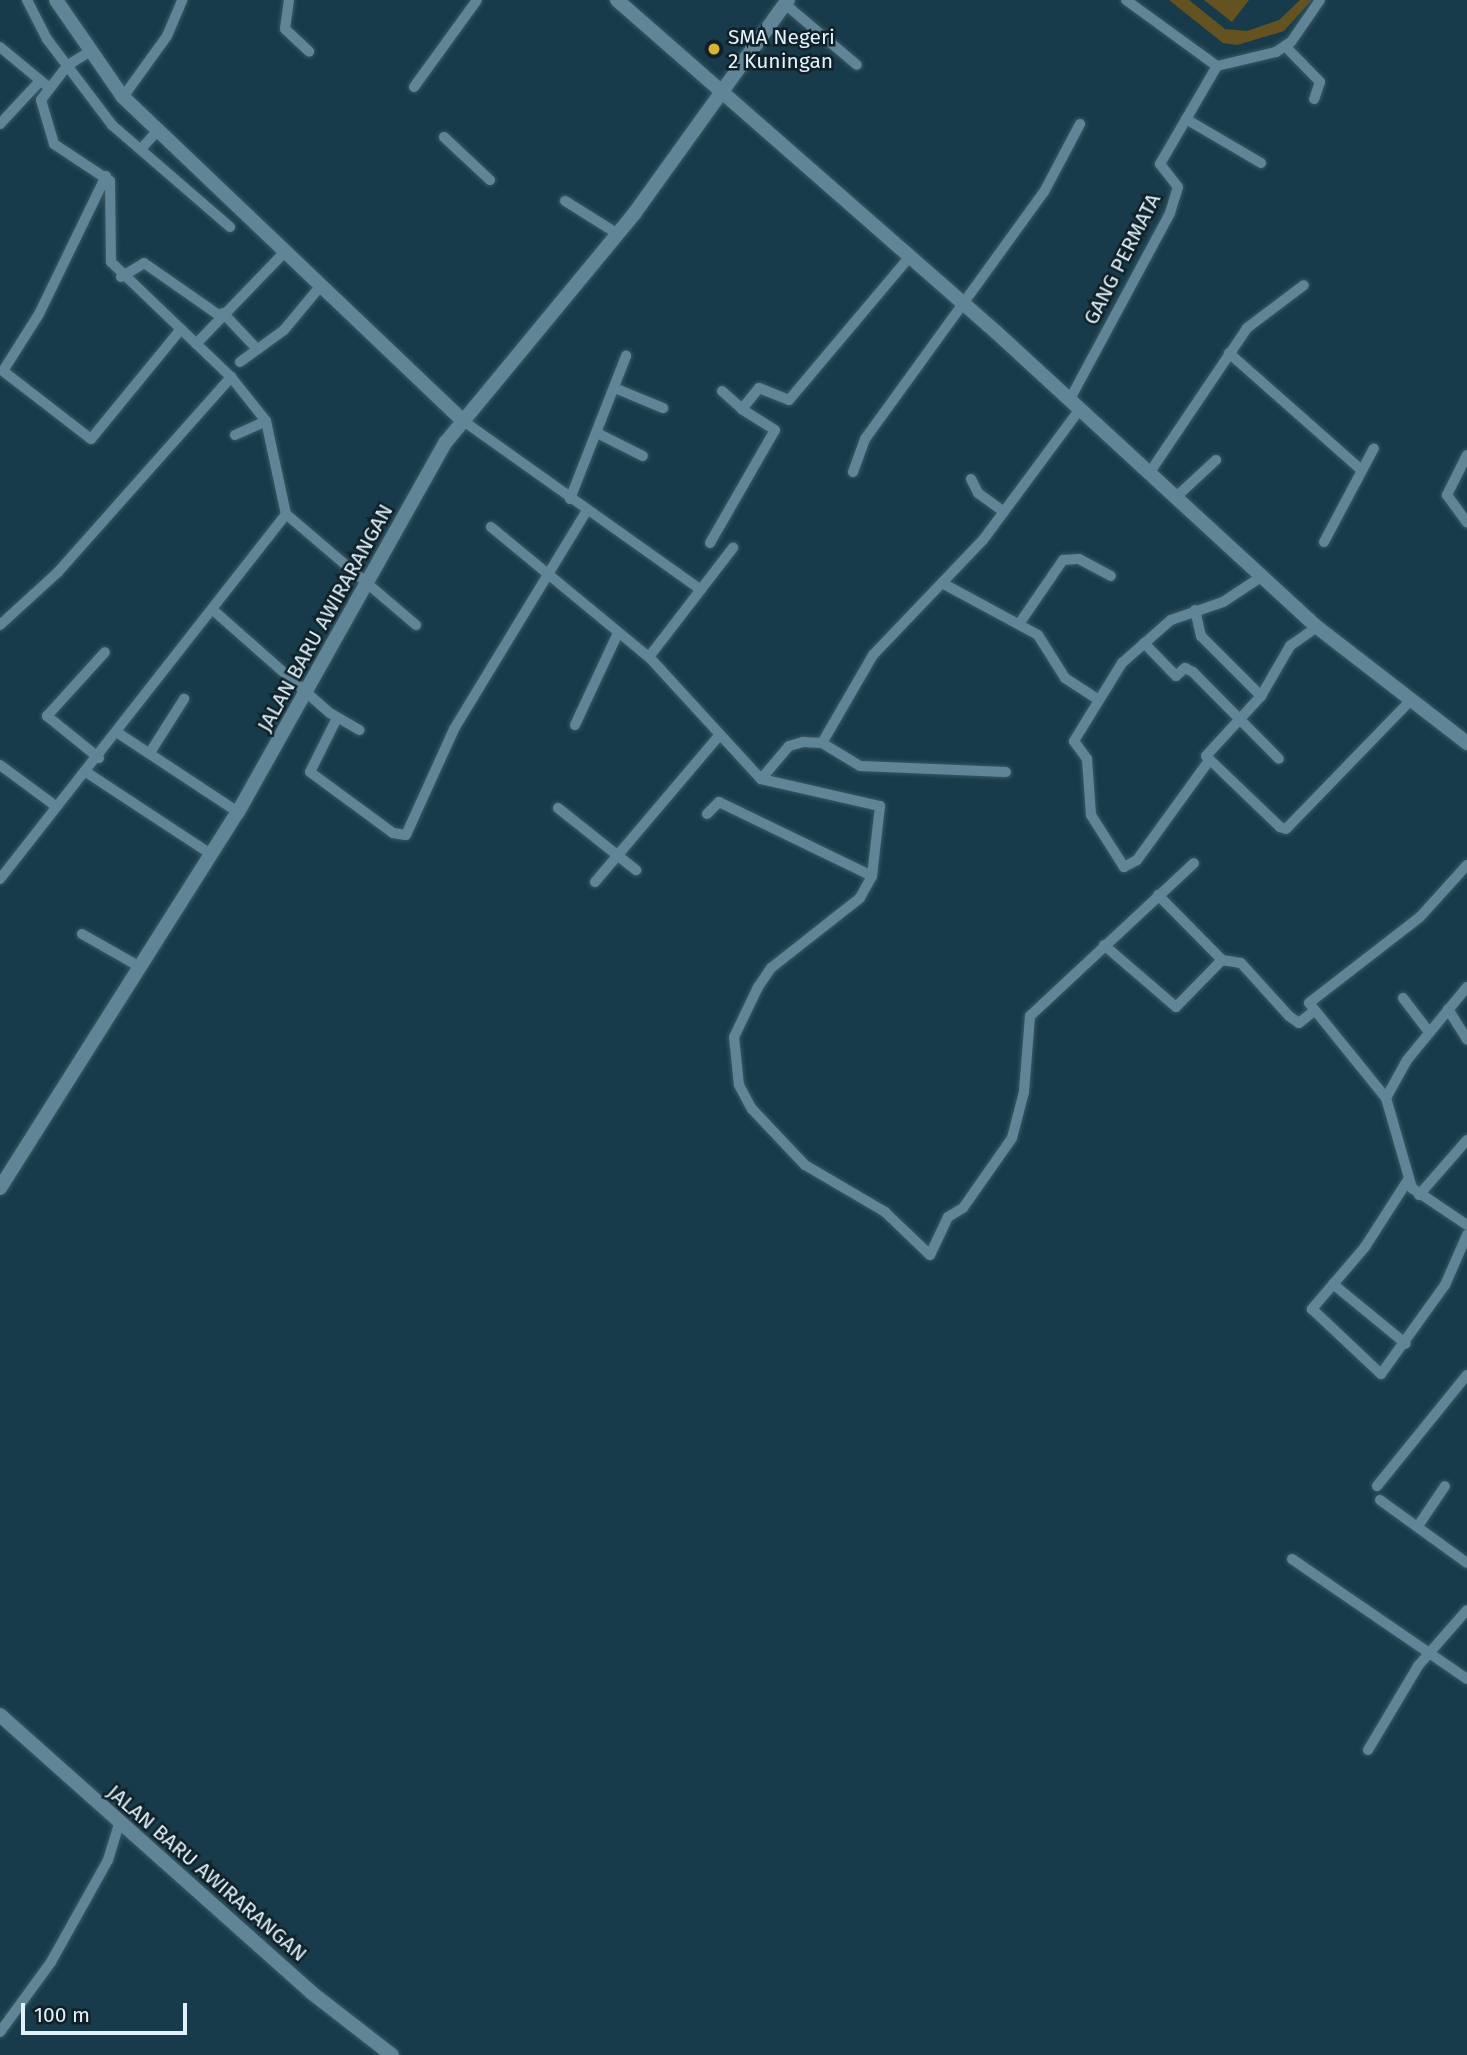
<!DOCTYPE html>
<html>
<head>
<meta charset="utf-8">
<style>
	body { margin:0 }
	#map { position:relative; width:1467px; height:2055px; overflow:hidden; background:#173b4a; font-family:"Fira Sans",sans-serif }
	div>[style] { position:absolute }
	.green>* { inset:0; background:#645321 }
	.roads { filter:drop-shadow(0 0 2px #3a5864) drop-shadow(0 0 2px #3a5864) }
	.minor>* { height:10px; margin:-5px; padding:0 5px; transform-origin:5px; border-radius:5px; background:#608596 }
	.tertiary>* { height:14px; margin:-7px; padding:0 7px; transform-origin:7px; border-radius:7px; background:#608596 }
	.dots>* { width:19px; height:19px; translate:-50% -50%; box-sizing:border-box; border:4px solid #112027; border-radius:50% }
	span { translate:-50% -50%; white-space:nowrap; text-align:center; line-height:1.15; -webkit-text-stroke:5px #112027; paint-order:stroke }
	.poi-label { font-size:21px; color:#dff2fc }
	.left { translate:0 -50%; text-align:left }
	.street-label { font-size:21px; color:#dff2fc }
	.scale { position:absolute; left:21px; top:2003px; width:166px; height:32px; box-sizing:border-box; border:4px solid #dff2fc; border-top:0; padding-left:9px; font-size:21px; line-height:24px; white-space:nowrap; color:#dff2fc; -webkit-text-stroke:5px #112027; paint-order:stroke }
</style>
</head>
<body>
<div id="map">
	<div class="green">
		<div style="clip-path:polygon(1169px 0,1189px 0,1225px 29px,1247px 31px,1279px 20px,1300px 0,1312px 0,1284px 31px,1237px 45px,1223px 43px)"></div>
		<div style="clip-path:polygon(1204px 0,1249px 0,1232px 22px)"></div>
	</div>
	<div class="roads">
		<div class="minor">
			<div style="left:27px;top:0;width:44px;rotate:62.9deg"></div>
			<div style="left:47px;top:39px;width:108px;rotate:52.9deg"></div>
			<div style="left:112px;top:125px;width:156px;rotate:40.8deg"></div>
			<div style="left:289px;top:0;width:29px;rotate:98deg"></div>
			<div style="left:285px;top:29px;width:33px;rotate:43deg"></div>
			<div style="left:1126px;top:0;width:112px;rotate:36deg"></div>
			<div style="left:1217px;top:66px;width:61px;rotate:-13.3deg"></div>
			<div style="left:1276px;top:52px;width:18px;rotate:-34deg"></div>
			<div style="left:1291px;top:42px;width:51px;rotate:-55.4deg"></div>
			<div style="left:785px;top:4px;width:94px;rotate:40.3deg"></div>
			<div style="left:1285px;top:46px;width:50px;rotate:45.8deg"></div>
			<div style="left:1320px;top:82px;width:18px;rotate:109deg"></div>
			<div style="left:0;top:47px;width:61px;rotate:39.7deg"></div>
			<div style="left:89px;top:52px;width:26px;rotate:148deg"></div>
			<div style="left:67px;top:66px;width:43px;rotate:127.4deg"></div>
			<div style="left:41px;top:100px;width:46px;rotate:73.5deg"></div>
			<div style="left:54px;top:144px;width:67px;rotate:33.5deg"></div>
			<div style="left:110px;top:181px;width:81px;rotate:89.3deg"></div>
			<div style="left:111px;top:262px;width:166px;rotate:43.8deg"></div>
			<div style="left:231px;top:377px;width:56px;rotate:51.5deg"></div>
			<div style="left:266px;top:421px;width:95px;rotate:77.9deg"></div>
			<div style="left:286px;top:514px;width:171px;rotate:40.5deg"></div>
			<div style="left:414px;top:87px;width:107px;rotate:-54.1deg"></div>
			<div style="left:123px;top:97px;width:75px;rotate:-54.2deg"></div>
			<div style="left:167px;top:36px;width:39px;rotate:-67deg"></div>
			<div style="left:1186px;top:119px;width:87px;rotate:30.4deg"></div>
			<div style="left:0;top:124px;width:57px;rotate:-47.1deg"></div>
			<div style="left:444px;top:137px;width:63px;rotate:43.1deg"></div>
			<div style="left:141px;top:149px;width:25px;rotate:-48deg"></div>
			<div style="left:106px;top:176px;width:153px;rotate:115.9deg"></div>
			<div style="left:39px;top:314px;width:67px;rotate:122.3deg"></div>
			<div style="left:3px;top:371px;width:111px;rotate:37.7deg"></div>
			<div style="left:91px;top:439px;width:142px;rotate:-50.7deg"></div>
			<div style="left:565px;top:201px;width:62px;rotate:31.9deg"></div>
			<div style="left:121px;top:277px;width:27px;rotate:-31deg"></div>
			<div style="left:144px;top:263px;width:93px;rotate:34.9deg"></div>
			<div style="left:223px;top:313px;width:50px;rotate:46.6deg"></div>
			<div style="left:196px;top:344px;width:125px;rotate:-46deg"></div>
			<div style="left:1229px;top:353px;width:174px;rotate:41.5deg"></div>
			<div style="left:240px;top:362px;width:54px;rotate:-36deg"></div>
			<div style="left:284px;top:330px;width:53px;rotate:-50.3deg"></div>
			<div style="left:617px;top:389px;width:50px;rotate:22.4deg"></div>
			<div style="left:722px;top:391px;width:27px;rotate:42deg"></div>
			<div style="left:742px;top:409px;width:27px;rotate:-51deg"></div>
			<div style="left:759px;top:388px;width:32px;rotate:22deg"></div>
			<div style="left:789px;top:400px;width:189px;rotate:-49.9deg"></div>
			<div style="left:1070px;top:399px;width:211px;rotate:-61.7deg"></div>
			<div style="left:1170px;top:213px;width:27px;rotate:-73deg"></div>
			<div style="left:1178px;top:187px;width:29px;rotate:-128deg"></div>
			<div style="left:1160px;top:164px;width:113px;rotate:-59.8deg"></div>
			<div style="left:462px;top:420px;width:293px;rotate:35.4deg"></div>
			<div style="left:599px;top:434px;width:49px;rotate:26.6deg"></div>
			<div style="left:235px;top:435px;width:34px;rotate:-24deg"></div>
			<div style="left:1467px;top:455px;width:45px;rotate:116.6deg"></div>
			<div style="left:1447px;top:495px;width:34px;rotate:54deg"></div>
			<div style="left:853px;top:472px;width:35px;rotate:-70deg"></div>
			<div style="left:865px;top:439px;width:305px;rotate:-54.1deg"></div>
			<div style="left:1044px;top:192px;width:77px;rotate:-62.1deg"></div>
			<div style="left:1150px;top:472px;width:174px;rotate:-56deg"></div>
			<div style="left:1247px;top:328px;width:71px;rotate:-37deg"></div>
			<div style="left:971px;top:479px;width:16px;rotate:63deg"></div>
			<div style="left:978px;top:493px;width:32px;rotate:36deg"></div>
			<div style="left:1175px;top:498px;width:56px;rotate:-42.8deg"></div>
			<div style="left:570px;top:499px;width:154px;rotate:-68.6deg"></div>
			<div style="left:491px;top:527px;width:206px;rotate:39.5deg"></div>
			<div style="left:650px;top:658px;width:164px;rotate:47.5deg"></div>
			<div style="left:761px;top:779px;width:122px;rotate:12.8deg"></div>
			<div style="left:880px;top:806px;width:70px;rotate:96.5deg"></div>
			<div style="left:872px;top:876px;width:170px;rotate:-154.2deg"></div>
			<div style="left:719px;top:802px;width:17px;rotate:135deg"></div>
			<div style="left:1324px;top:542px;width:106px;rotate:-62deg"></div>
			<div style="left:710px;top:543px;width:130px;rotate:-60.1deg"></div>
			<div style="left:775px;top:430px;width:39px;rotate:-148deg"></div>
			<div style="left:942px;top:583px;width:109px;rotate:28.4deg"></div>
			<div style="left:1038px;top:635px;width:51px;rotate:57.9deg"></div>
			<div style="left:1065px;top:678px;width:38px;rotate:33deg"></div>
			<div style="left:213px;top:610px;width:156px;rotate:41.4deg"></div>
			<div style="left:330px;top:713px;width:34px;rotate:30deg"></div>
			<div style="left:1195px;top:610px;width:27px;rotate:77deg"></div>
			<div style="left:1201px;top:636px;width:85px;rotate:45deg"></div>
			<div style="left:1019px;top:624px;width:78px;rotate:-55.5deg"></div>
			<div style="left:1063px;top:560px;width:16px;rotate:-4deg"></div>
			<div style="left:1079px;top:559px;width:36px;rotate:28deg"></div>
			<div style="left:0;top:625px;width:79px;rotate:-42.4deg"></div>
			<div style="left:58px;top:572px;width:261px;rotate:-48.4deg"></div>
			<div style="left:1317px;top:627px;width:33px;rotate:145deg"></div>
			<div style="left:1290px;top:646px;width:58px;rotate:120.1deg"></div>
			<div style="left:1261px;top:696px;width:81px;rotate:132.5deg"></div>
			<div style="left:1206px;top:756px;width:103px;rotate:43.8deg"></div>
			<div style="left:1280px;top:827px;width:6px;rotate:18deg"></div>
			<div style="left:1286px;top:829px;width:177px;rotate:-45.9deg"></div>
			<div style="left:1144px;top:643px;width:46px;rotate:45.9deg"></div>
			<div style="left:1176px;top:676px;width:12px;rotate:-42deg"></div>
			<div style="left:1185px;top:668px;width:9px;rotate:27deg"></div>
			<div style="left:1193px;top:672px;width:122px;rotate:45.3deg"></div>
			<div style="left:652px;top:653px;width:133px;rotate:-52.4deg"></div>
			<div style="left:337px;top:718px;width:60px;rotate:116.6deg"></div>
			<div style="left:310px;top:772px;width:103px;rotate:36.3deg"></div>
			<div style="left:393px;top:833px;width:13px;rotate:9deg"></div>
			<div style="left:406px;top:835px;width:116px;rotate:-65.6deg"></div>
			<div style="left:454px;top:729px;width:256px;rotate:-58.7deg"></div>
			<div style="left:575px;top:725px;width:99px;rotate:-65deg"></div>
			<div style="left:118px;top:733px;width:144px;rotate:33.4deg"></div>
			<div style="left:822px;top:743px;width:102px;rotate:-59.9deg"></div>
			<div style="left:873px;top:655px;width:159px;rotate:-46.3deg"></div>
			<div style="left:983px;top:540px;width:163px;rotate:-53.5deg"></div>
			<div style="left:151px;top:751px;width:62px;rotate:-57.6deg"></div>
			<div style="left:99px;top:758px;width:67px;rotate:-141.1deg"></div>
			<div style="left:47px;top:716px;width:86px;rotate:-47.8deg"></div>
			<div style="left:1208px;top:762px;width:121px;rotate:125.9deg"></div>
			<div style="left:1137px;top:860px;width:15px;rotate:152deg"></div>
			<div style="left:1124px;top:867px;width:62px;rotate:-122.4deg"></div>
			<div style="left:1091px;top:815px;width:56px;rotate:-94.1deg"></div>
			<div style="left:1087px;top:759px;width:22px;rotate:-126deg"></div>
			<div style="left:1074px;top:741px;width:92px;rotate:-58.4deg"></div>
			<div style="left:1122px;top:663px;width:65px;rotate:-41.3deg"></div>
			<div style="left:1171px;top:620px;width:55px;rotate:-19.1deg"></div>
			<div style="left:1223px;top:602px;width:45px;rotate:-33.3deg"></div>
			<div style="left:0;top:765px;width:67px;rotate:36.5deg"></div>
			<div style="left:86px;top:772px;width:149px;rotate:33.3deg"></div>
			<div style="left:761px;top:779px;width:43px;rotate:-49.7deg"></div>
			<div style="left:789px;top:746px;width:15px;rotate:-16deg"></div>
			<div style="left:803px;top:742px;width:19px;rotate:3deg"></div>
			<div style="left:822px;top:743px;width:44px;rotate:31.2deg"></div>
			<div style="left:860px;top:766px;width:146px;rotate:2.4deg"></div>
			<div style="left:558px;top:808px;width:100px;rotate:38.5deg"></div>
			<div style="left:872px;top:876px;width:25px;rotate:119deg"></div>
			<div style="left:860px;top:898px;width:113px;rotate:141.8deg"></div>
			<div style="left:771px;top:968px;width:23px;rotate:124deg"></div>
			<div style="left:758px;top:987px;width:55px;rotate:115.6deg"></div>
			<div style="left:734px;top:1037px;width:48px;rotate:84.1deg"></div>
			<div style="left:739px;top:1085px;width:27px;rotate:62deg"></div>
			<div style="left:752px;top:1109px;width:77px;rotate:46.6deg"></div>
			<div style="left:805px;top:1165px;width:93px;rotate:30.4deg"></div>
			<div style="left:885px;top:1212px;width:62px;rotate:43.7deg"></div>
			<div style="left:930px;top:1255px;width:42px;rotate:-64.7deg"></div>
			<div style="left:948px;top:1217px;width:17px;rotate:-31deg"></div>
			<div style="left:963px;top:1208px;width:85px;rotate:-55deg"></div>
			<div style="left:1012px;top:1138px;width:48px;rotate:-75.4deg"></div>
			<div style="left:1024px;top:1092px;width:76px;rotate:-85.5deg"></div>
			<div style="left:1030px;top:1016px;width:224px;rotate:-43deg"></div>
			<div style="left:0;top:879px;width:464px;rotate:-51.9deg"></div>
			<div style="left:595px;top:882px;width:192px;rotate:-49.7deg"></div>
			<div style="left:1158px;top:895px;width:91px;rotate:45.4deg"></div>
			<div style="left:1222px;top:960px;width:19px;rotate:9deg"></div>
			<div style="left:1241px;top:963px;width:72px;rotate:47.8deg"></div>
			<div style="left:1289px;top:1016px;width:12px;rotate:35deg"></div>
			<div style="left:1299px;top:1023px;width:19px;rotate:-39deg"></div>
			<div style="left:82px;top:934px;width:67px;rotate:29.6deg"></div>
			<div style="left:1104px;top:945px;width:95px;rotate:40.7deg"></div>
			<div style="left:1176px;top:1007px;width:66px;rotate:-45.6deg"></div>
			<div style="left:1467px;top:987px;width:94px;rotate:129.4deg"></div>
			<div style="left:1407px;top:1060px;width:43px;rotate:118.9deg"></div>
			<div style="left:1386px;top:1098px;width:94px;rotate:73.9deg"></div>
			<div style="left:1412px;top:1188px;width:66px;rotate:33.9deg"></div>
			<div style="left:1403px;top:998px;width:43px;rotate:52.6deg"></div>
			<div style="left:1448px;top:1009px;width:36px;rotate:58deg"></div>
			<div style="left:1386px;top:1098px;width:122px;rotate:-129deg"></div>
			<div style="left:1309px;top:1003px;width:140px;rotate:-37.8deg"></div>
			<div style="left:1420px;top:917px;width:70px;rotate:-47.9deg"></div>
			<div style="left:1408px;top:1180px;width:80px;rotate:122.7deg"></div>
			<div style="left:1365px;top:1247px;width:82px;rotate:130.5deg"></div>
			<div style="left:1312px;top:1309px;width:95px;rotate:43.3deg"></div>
			<div style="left:1381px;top:1374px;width:110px;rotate:-54.3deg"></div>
			<div style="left:1445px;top:1285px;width:55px;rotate:-66.3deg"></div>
			<div style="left:1419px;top:1195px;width:73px;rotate:-48.9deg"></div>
			<div style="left:1333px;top:1284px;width:94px;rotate:39.4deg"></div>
			<div style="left:1377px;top:1486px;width:143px;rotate:-51deg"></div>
			<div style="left:1380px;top:1500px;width:107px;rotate:35.9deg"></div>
			<div style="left:1418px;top:1526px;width:48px;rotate:-56deg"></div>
			<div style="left:1292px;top:1559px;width:212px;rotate:34.4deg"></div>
			<div style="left:1368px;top:1750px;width:98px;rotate:-59.2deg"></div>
			<div style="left:1418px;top:1666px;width:74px;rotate:-48.8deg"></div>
			<div style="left:0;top:2032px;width:87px;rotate:-53.9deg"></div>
			<div style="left:51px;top:1962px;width:117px;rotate:-60.8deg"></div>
			<div style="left:108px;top:1860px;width:37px;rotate:-73deg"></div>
		</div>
		<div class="tertiary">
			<div style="left:56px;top:0;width:118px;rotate:55.4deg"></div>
			<div style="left:123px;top:97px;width:468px;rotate:43.6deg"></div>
			<div style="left:617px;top:0;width:504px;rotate:41.22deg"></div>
			<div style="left:996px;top:332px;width:436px;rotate:42.6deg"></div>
			<div style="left:1317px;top:627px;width:190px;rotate:37.7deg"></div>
			<div style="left:0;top:1188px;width:445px;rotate:-57.7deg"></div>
			<div style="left:238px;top:812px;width:424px;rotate:-60.7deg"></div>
			<div style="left:446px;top:442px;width:296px;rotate:-50.5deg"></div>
			<div style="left:634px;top:214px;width:264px;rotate:-54.3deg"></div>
			<div style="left:0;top:1715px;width:418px;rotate:41.7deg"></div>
			<div style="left:312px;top:1993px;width:101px;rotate:37.8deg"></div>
		</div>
	</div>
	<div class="dots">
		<div style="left:714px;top:49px;background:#d9b334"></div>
	</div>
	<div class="poi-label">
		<span class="left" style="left:728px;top:49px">SMA Negeri<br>2 Kuningan</span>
	</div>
	<div class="street-label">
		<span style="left:1122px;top:259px;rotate:-63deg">GANG PERMATA</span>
		<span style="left:325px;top:618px;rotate:-61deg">JALAN BARU AWIRARANGAN</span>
		<span style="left:207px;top:1873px;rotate:41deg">JALAN BARU AWIRARANGAN</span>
	</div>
	<div class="scale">100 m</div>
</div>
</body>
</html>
